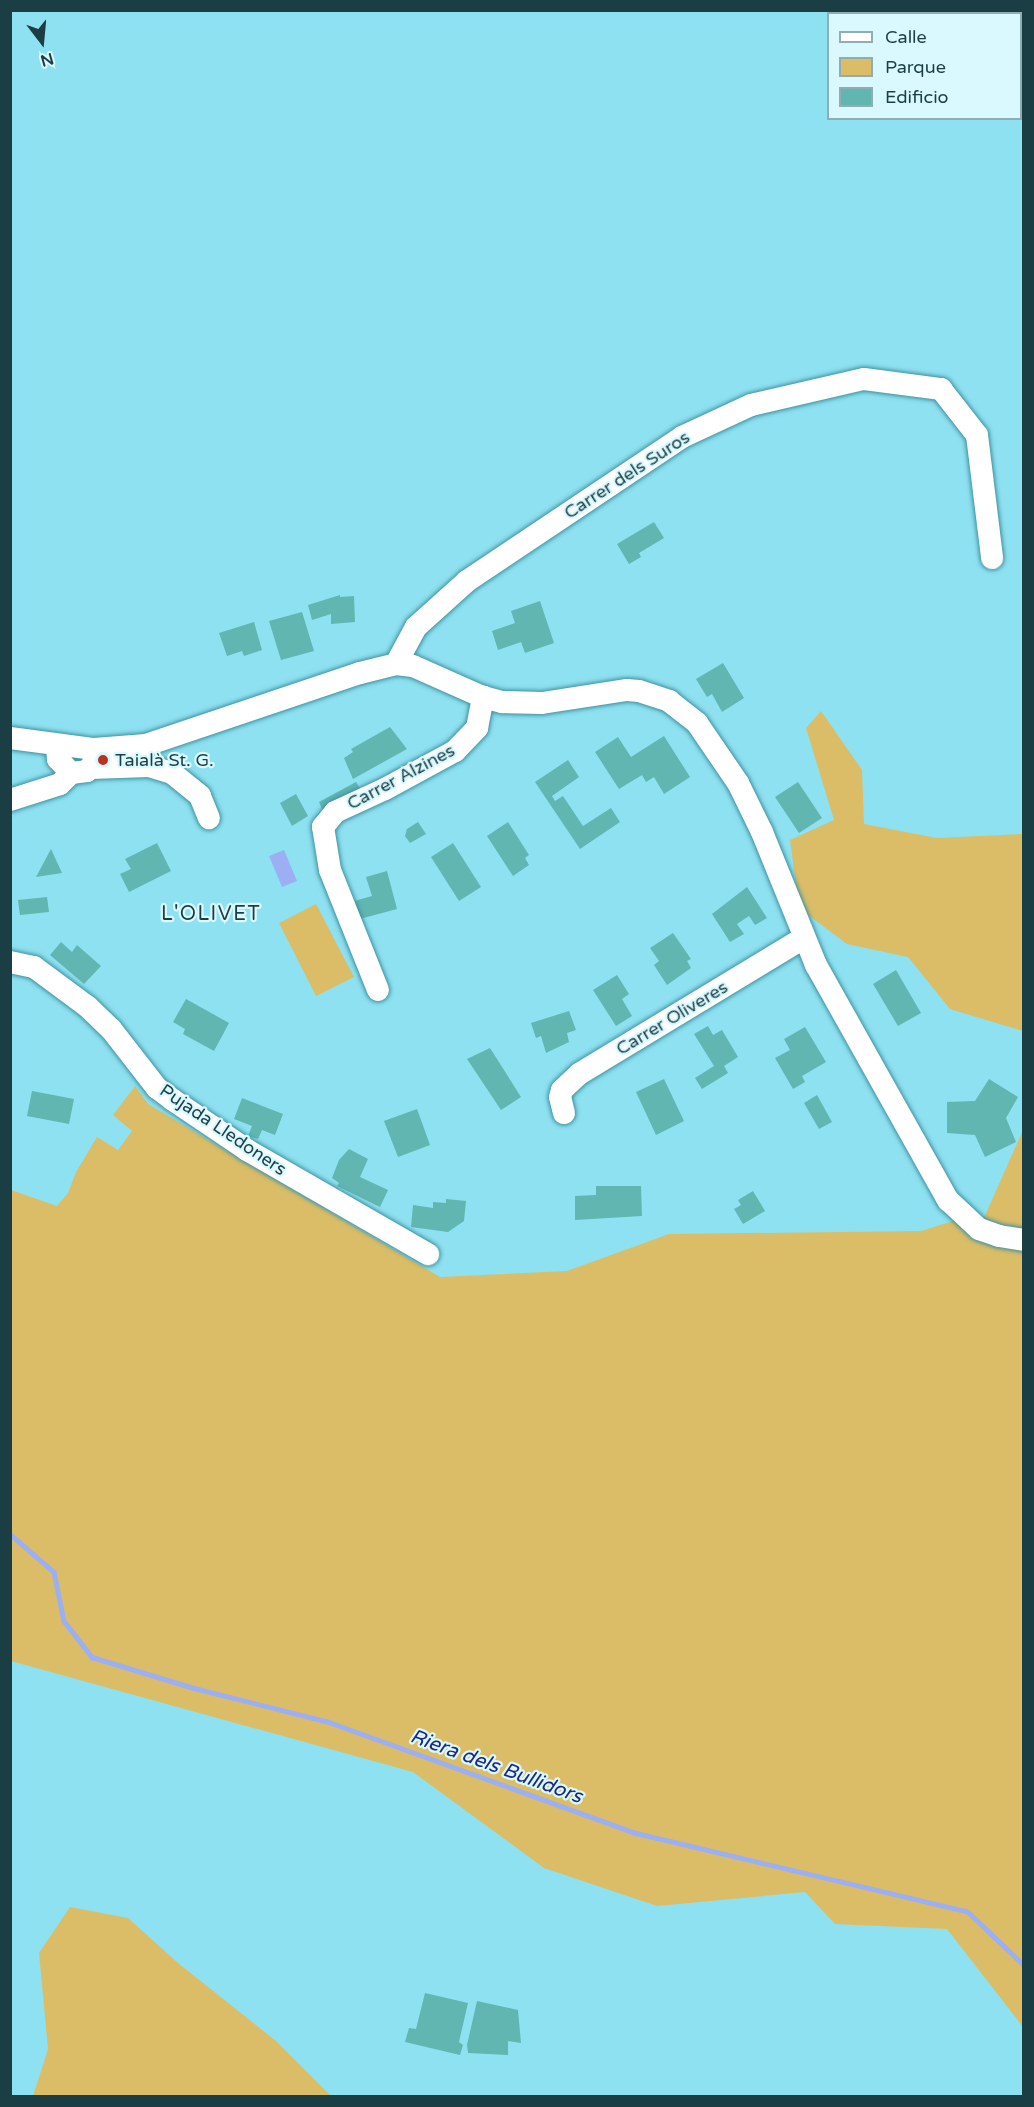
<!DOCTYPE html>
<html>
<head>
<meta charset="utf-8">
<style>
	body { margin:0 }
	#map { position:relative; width:1034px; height:2107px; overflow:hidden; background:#8ee1f0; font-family:"Varela Round",sans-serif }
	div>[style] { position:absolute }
	.green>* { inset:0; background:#dbbd67 }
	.water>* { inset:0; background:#9baff2 }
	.stream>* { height:4.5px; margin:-2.25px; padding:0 2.25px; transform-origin:2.25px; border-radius:2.25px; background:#9baff2 }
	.building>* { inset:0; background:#61b6b1 }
	.roads { filter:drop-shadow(0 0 2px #3f92a1) drop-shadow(0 0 2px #3f92a1) }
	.minor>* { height:22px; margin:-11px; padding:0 11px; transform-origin:11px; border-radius:11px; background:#fff }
	.dots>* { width:16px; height:16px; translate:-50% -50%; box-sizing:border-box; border:3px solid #daf9ff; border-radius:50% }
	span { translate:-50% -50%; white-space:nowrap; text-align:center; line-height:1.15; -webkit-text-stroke:4.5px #daf9ff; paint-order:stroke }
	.street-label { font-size:18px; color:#1b3e44 }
	.poi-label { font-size:18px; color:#1b3e44 }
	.left { translate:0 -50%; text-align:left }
	.neighbourhood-label { font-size:20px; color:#1b3e44; letter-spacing:1.5px }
	.water-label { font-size:20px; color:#1d2682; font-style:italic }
	.frame { position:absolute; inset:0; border:12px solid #1b3e44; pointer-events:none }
	.legend { position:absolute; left:827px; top:12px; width:195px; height:108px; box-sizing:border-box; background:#daf9ff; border:2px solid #8eaeb4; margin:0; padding:8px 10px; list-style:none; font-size:18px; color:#1b3e44 }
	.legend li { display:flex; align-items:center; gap:12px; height:30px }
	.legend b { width:30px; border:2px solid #8eaeb4 }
	.north { position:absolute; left:12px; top:12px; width:60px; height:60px; -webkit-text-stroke:4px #daf9ff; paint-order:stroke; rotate:164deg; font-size:16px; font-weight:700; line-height:24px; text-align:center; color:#1b3e44 }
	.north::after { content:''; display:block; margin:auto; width:21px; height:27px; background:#1b3e44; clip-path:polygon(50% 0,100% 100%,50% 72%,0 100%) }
</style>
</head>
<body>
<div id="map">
	<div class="green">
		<div style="clip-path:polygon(821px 711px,862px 770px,864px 824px,937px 838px,1023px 834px,1023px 1031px,950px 1009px,908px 957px,847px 944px,799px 908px,790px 840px,834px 820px,806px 728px)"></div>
		<div style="clip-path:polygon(316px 904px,354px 977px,316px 996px,279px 923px)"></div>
		<div style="clip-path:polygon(135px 1086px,148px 1104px,440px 1277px,567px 1271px,669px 1234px,921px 1231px,953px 1221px,979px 1229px,1023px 1130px,1023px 2027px,947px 1929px,835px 1924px,805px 1892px,657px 1906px,544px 1868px,413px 1772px,11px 1661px,11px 1190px,57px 1206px,68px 1193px,76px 1172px,97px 1137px,118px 1150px,132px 1131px,113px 1115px)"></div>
		<div style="clip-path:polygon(70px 1907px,128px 1918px,178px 1963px,276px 2041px,331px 2096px,33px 2096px,48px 2049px,39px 1953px)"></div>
	</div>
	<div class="water">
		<div style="clip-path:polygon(284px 850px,297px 881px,282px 887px,269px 856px)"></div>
	</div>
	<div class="stream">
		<div style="left:10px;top:1534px;width:58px;rotate:40.8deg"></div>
		<div style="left:54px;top:1572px;width:50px;rotate:78.5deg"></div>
		<div style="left:64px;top:1621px;width:46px;rotate:52.1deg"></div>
		<div style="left:92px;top:1657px;width:107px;rotate:16.9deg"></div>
		<div style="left:194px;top:1688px;width:139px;rotate:14.1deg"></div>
		<div style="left:329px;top:1722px;width:326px;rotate:19.9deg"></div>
		<div style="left:636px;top:1833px;width:340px;rotate:13.3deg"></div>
		<div style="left:967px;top:1911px;width:79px;rotate:43.5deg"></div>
	</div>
	<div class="building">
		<div style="clip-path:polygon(654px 522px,664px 538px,639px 553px,641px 557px,629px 564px,617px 544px)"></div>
		<div style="clip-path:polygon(340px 595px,340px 597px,354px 596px,355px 622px,331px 624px,331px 614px,312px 620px,308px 605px)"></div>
		<div style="clip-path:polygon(540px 601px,554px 643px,525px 653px,521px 642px,498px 650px,492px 631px,515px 623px,511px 611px)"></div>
		<div style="clip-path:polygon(302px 612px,314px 651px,281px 660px,269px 621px)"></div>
		<div style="clip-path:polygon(254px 622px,262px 650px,244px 656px,242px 651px,227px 656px,219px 633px)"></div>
		<div style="clip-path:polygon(723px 663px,744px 698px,722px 712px,712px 694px,707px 697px,696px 679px)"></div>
		<div style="clip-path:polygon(390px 727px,407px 749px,353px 779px,344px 758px,353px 752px,351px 749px)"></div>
		<div style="clip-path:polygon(664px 736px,690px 777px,664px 794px,654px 777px,646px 782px,642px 775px,619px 789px,595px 752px,618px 737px,631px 757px)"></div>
		<div style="clip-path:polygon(568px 760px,579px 777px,552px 796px,555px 801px,563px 796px,583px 826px,611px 808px,620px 822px,580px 849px,535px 782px)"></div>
		<div style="clip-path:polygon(356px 782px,361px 790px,323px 811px,319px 802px)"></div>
		<div style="clip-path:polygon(798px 782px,822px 818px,799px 833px,775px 797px)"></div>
		<div style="clip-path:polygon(296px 794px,308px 816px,292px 826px,280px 803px)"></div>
		<div style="clip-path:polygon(418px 822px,426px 834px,410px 843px,405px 836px,407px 829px)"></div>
		<div style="clip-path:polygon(508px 822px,529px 855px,525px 858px,529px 865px,513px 876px,487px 836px)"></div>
		<div style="clip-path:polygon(157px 843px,171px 871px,129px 892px,120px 874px,131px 869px,125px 859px)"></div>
		<div style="clip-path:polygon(453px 843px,481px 887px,459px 901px,431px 857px)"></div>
		<div style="clip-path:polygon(51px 849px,62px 873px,36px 877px)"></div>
		<div style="clip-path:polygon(387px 871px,397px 909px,356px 920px,351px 902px,372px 896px,366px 877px)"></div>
		<div style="clip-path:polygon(747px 887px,767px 918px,755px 925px,749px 916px,737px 924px,744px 934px,730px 942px,712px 914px)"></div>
		<div style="clip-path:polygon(47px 897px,49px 912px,20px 915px,18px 900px)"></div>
		<div style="clip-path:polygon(673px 933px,691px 959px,687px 961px,691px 968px,667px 985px,654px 965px,659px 961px,650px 948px)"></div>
		<div style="clip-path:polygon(61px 942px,72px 952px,77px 945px,101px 966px,84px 984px,50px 955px)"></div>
		<div style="clip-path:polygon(896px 970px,921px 1013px,898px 1026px,873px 984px)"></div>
		<div style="clip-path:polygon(617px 975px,629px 994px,622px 999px,632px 1016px,616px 1026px,593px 990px)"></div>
		<div style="clip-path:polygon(186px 999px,229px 1023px,214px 1051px,183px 1034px,185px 1029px,173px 1022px)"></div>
		<div style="clip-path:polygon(569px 1011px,576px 1030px,567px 1033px,569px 1042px,546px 1053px,541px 1036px,536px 1038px,531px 1023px)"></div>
		<div style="clip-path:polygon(708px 1026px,713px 1035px,722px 1030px,738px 1057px,724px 1066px,728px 1073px,702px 1089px,695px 1078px,714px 1066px,694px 1034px)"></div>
		<div style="clip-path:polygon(805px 1027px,826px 1062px,802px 1076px,805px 1082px,793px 1089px,775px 1058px,790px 1050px,784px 1039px)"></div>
		<div style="clip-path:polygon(490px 1048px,521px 1097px,501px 1110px,467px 1059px)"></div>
		<div style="clip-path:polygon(664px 1079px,684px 1121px,656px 1135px,636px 1092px)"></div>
		<div style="clip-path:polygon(989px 1079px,1018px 1097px,1006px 1118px,1016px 1142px,985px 1157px,975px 1135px,947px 1133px,947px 1102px,975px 1101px)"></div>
		<div style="clip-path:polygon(32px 1091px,74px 1099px,69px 1124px,27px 1116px)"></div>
		<div style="clip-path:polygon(817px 1095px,832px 1122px,819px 1129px,804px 1103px)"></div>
		<div style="clip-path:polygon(242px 1098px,283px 1114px,275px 1135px,262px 1130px,258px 1139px,248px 1136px,252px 1126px,234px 1119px)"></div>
		<div style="clip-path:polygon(417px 1109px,430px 1145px,398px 1157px,384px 1121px)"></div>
		<div style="clip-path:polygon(349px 1149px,368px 1159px,360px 1177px,388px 1190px,380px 1207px,337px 1186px,339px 1183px,332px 1178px,339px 1160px)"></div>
		<div style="clip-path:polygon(596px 1186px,641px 1186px,642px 1216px,575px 1220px,575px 1196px,596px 1195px)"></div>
		<div style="clip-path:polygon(753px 1191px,765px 1211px,743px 1224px,734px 1209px,741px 1205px,738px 1200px)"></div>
		<div style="clip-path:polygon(446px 1199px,466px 1201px,464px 1221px,448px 1232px,411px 1227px,413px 1205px,433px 1208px,433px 1202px,446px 1203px)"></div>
		<div style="clip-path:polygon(425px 1993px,468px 2003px,459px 2042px,463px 2045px,460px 2055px,405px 2042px,409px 2028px,416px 2029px)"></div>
		<div style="clip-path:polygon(477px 2001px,518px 2010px,521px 2043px,508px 2041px,508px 2055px,468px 2053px,467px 2045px)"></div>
	</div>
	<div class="roads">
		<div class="minor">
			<div style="left:396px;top:664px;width:42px;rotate:-61.6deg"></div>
			<div style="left:416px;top:627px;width:69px;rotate:-42deg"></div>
			<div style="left:467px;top:581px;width:259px;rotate:-33.8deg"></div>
			<div style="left:682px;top:437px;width:76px;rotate:-24.9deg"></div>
			<div style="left:751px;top:405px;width:116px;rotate:-13deg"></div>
			<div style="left:864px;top:379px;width:78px;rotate:7.4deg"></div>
			<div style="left:941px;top:389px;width:58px;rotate:52deg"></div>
			<div style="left:977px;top:435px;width:124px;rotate:83deg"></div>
			<div style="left:10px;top:738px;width:85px;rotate:7.5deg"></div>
			<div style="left:94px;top:749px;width:52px;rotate:-4.4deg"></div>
			<div style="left:146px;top:745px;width:226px;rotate:-18.6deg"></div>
			<div style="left:360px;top:673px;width:37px;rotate:-14deg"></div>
			<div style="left:396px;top:664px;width:17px;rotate:7deg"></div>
			<div style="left:413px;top:666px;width:77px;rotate:23.9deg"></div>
			<div style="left:483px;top:697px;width:20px;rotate:15deg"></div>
			<div style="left:502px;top:702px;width:40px;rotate:1.4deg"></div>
			<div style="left:542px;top:703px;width:86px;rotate:-8.7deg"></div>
			<div style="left:627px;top:690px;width:12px;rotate:5deg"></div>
			<div style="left:639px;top:691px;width:32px;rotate:18deg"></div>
			<div style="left:669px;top:701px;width:36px;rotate:38deg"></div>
			<div style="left:697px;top:723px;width:73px;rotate:55.7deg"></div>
			<div style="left:738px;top:783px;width:55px;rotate:63.9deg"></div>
			<div style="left:762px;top:832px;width:144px;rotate:67.9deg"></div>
			<div style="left:816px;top:965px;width:270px;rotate:60.7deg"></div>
			<div style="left:948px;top:1200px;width:42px;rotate:43.1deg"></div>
			<div style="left:979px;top:1229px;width:21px;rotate:19deg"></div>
			<div style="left:999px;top:1236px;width:25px;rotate:9deg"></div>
			<div style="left:57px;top:746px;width:13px;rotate:86deg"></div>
			<div style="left:58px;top:759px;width:19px;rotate:47deg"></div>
			<div style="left:71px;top:773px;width:16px;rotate:-7deg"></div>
			<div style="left:87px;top:771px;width:11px;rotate:-49deg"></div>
			<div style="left:94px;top:763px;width:10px;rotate:-84deg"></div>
			<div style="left:91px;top:768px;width:58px;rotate:-2deg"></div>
			<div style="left:149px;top:766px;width:24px;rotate:17deg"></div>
			<div style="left:172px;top:773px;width:36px;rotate:39deg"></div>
			<div style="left:200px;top:796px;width:24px;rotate:68deg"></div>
			<div style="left:10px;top:800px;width:52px;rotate:-17.7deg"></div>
			<div style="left:60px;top:784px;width:16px;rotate:-45deg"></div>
			<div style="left:10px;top:962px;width:25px;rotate:12deg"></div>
			<div style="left:34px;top:967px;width:67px;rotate:36.5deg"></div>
			<div style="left:88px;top:1007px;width:32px;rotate:44deg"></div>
			<div style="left:111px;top:1029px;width:75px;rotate:52.1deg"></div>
			<div style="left:157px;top:1088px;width:20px;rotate:37deg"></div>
			<div style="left:173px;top:1100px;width:89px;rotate:34deg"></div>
			<div style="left:247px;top:1150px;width:209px;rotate:29.9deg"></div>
			<div style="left:378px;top:990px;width:129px;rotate:-111.8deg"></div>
			<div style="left:330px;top:870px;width:44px;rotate:-99.2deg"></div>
			<div style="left:323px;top:827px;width:19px;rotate:-51deg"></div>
			<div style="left:335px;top:812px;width:55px;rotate:-24.7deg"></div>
			<div style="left:385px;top:789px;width:80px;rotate:-28.5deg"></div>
			<div style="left:455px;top:751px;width:32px;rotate:-46deg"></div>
			<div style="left:477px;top:728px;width:32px;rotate:-79deg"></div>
			<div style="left:564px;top:1113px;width:16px;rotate:-104deg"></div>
			<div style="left:560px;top:1097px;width:7px;rotate:-74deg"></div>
			<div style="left:562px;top:1090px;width:23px;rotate:-43deg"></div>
			<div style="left:579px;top:1074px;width:263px;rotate:-31.2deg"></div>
		</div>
	</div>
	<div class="dots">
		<div style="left:103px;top:760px;background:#bd301f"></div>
	</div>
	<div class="street-label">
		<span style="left:627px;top:475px;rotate:-33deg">Carrer dels Suros</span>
		<span style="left:401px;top:777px;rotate:-28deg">Carrer Alzines</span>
		<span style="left:672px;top:1018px;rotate:-31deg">Carrer Oliveres</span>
		<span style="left:223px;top:1130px;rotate:34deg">Pujada Lledoners</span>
	</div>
	<div class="poi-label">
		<span class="left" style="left:115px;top:760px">Taialà St. G.</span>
	</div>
	<div class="neighbourhood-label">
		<span style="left:211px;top:914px">L'OLIVET</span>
	</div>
	<div class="water-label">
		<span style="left:496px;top:1767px;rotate:20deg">Riera dels Bullidors</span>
	</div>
	<div class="frame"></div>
	<ul class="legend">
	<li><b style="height:8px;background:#fff"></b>Calle</li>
	<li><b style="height:16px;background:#dbbd67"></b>Parque</li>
	<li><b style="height:16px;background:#61b6b1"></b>Edificio</li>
	</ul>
	<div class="north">N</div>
</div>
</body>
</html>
